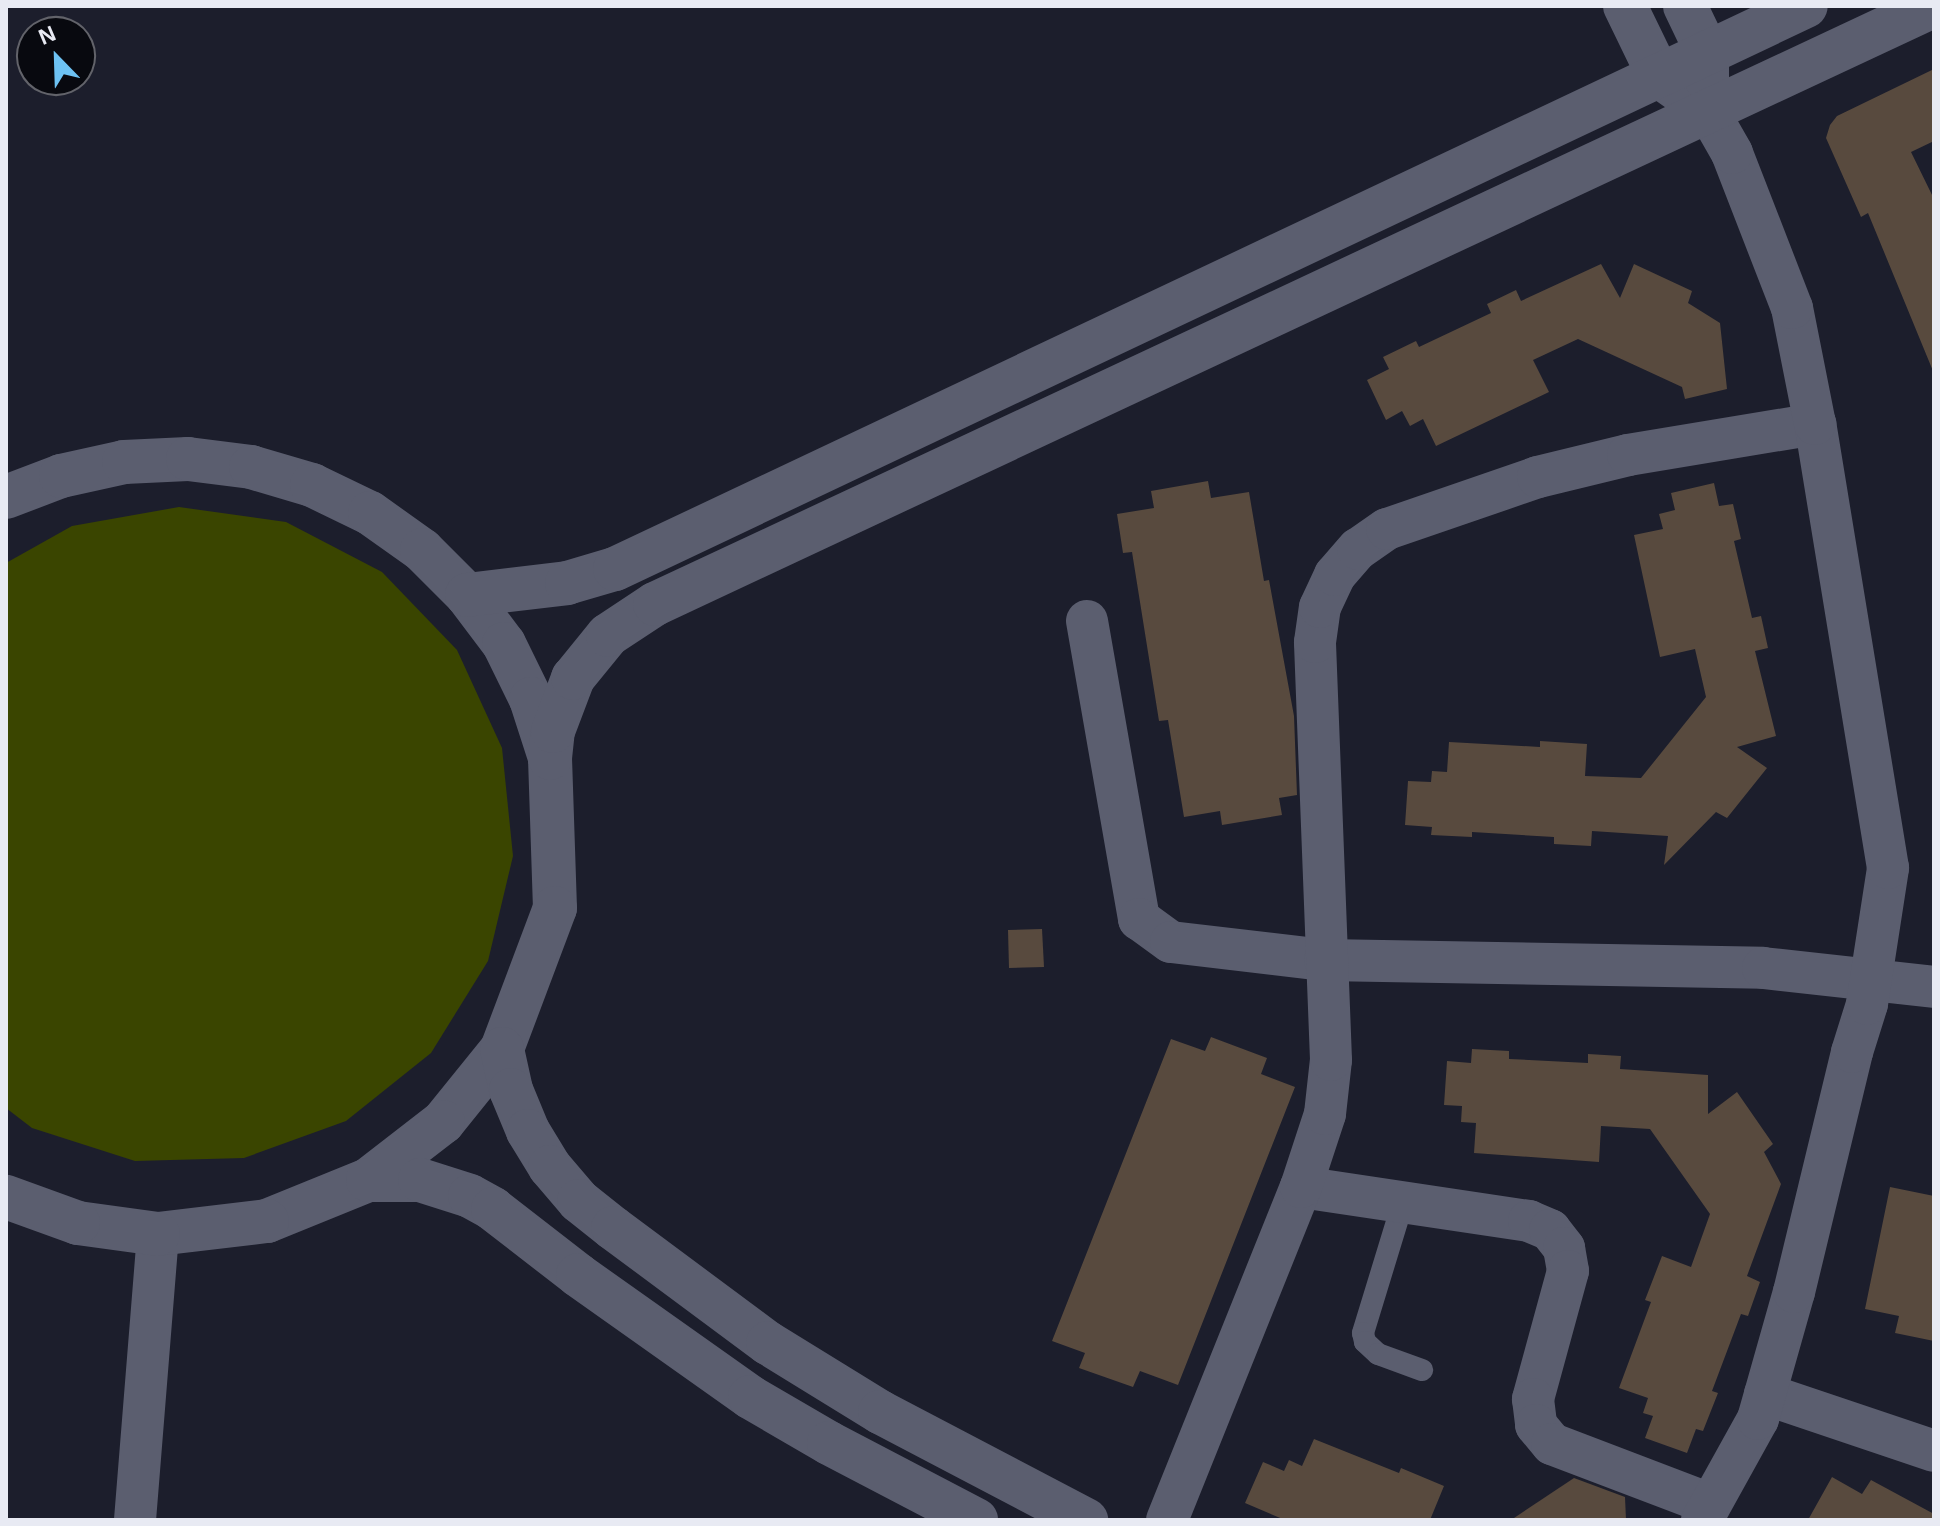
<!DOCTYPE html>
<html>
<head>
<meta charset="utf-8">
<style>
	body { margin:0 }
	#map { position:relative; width:1940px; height:1526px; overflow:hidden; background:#1c1e2c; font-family:Helvetica,sans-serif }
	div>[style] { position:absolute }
	.green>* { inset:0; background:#3a4500 }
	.building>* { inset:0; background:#584a3e }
	.lane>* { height:22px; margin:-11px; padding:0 11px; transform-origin:11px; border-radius:11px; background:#5b5e6f }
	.street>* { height:42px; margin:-21px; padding:0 21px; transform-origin:21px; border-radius:21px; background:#5b5e6f }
	.secondary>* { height:44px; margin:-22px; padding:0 22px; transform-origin:22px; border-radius:22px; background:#5b5e6f }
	span { translate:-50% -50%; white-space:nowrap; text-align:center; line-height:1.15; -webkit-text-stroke:6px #08090f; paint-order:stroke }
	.frame { position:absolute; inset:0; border:8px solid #e8eaf3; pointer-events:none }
	.north { position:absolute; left:16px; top:16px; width:80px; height:80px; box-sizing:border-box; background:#08090f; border:2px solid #62636a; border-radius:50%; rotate:337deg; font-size:22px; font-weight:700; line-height:32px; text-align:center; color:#e8eaf3 }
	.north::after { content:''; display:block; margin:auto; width:28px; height:36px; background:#6dc2f3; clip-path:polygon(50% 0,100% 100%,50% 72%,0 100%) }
</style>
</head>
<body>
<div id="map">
	<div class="green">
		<div style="clip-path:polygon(179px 507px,286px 522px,382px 572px,457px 650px,502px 748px,513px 856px,488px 961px,431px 1053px,346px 1121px,244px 1158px,135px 1161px,32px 1128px,6px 1108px,6px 563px,72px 526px)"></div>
	</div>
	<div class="building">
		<div style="clip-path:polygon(1934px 69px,1934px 141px,1911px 152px,1934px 199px,1933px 371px,1868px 213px,1861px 217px,1826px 138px,1830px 125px,1837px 116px)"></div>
		<div style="clip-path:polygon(1601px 264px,1620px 298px,1634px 264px,1692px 291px,1688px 303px,1720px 323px,1727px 389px,1685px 399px,1682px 387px,1578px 339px,1533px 360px,1549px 392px,1436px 446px,1423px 419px,1410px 426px,1402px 411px,1386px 420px,1367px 380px,1389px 369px,1383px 357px,1416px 341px,1419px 347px,1491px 313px,1487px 304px,1516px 290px,1521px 301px)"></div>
		<div style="clip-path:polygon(1208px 481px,1211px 498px,1249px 492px,1264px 581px,1269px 580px,1294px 716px,1297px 795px,1279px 798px,1282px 815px,1222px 825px,1220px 811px,1184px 817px,1168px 720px,1159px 721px,1132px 552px,1123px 553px,1117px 514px,1154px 508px,1151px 491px)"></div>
		<div style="clip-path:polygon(1714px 483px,1719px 506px,1733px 504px,1741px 539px,1734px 541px,1752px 618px,1761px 616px,1768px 648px,1755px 651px,1776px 736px,1737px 747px,1767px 768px,1727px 818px,1716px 812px,1664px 865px,1668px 836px,1592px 831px,1591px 846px,1554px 844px,1554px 837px,1472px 832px,1472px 837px,1431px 835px,1432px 827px,1405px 825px,1408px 781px,1431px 782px,1432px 771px,1447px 772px,1449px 742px,1540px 747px,1540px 741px,1587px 744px,1585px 776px,1641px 778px,1706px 697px,1695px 649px,1660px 657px,1634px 535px,1663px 529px,1659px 514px,1675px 510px,1671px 493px)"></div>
		<div style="clip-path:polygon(1042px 929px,1044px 967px,1009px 968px,1008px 930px)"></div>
		<div style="clip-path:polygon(1211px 1037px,1267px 1058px,1261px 1074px,1295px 1087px,1178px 1385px,1140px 1371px,1133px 1387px,1079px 1368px,1085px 1353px,1052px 1341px,1171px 1039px,1205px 1051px)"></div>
		<div style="clip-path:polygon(1472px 1049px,1509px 1051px,1509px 1059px,1588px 1063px,1588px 1054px,1621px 1056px,1620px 1069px,1708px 1075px,1708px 1114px,1737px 1092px,1773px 1144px,1764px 1152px,1781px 1184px,1747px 1276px,1760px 1282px,1748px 1316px,1741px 1314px,1712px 1391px,1718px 1393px,1703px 1431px,1696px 1429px,1687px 1453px,1645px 1438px,1653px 1416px,1643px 1413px,1648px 1398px,1619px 1388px,1651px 1302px,1645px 1300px,1662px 1256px,1691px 1267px,1710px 1214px,1650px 1129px,1601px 1126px,1599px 1162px,1474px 1153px,1476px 1123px,1461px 1122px,1462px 1106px,1444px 1105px,1447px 1061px,1471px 1063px)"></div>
		<div style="clip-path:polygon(1890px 1187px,1934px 1196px,1934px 1341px,1895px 1333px,1899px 1316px,1865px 1309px)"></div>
		<div style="clip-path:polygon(1314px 1439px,1399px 1473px,1401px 1468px,1444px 1486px,1430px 1520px,1285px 1520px,1245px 1503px,1263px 1462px,1284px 1471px,1289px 1460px,1302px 1466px)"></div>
		<div style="clip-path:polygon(1832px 1477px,1862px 1494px,1871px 1480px,1934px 1514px,1934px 1520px,1808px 1520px)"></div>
		<div style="clip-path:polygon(1574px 1478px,1625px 1497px,1626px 1520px,1511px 1520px)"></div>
	</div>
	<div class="lane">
		<div style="left:1403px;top:1202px;width:137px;rotate:107deg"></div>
		<div style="left:1363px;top:1333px;width:9px;rotate:77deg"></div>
		<div style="left:1365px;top:1342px;width:18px;rotate:43deg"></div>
		<div style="left:1378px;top:1354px;width:47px;rotate:20deg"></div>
	</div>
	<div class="street">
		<div style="left:1087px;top:621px;width:303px;rotate:80.1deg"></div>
		<div style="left:1139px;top:919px;width:39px;rotate:36deg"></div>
		<div style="left:1171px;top:942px;width:155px;rotate:6.7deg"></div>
		<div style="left:1325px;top:960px;width:438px;rotate:1deg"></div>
		<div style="left:1763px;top:968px;width:172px;rotate:6.3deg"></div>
		<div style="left:1301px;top:1187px;width:231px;rotate:8.5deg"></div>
		<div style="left:1529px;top:1221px;width:23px;rotate:23deg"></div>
		<div style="left:1550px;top:1230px;width:23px;rotate:52deg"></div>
		<div style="left:1564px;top:1248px;width:23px;rotate:80deg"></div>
		<div style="left:1568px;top:1271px;width:133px;rotate:105.3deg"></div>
		<div style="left:1533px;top:1399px;width:26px;rotate:83deg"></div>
		<div style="left:1536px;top:1425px;width:25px;rotate:50deg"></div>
		<div style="left:1552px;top:1444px;width:169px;rotate:20.8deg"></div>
		<div style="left:1765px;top:1394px;width:178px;rotate:18.6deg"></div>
		<div style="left:135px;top:1520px;width:287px;rotate:-85.4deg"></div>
		<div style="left:1167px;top:1520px;width:359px;rotate:-68.1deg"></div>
		<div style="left:1301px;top:1187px;width:77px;rotate:-71.8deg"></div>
		<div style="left:1325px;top:1114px;width:54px;rotate:-83.7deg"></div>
		<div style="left:1331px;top:1060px;width:418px;rotate:-92.2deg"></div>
		<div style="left:1315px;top:642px;width:35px;rotate:-82deg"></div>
		<div style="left:1320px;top:607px;width:35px;rotate:-65deg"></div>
		<div style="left:1335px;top:575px;width:35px;rotate:-49deg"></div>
		<div style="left:1358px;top:549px;width:35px;rotate:-35deg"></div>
		<div style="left:1387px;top:529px;width:160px;rotate:-19deg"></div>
		<div style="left:1538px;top:477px;width:93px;rotate:-13.7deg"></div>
		<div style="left:1628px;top:455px;width:190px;rotate:-9.4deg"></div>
		<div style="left:1702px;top:1520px;width:115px;rotate:-61deg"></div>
		<div style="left:1758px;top:1419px;width:132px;rotate:-74.2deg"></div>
		<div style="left:1794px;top:1292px;width:247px;rotate:-76.4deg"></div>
		<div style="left:1852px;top:1052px;width:50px;rotate:-72.6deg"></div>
		<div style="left:1867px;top:1004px;width:138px;rotate:-81.2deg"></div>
		<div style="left:1888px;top:868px;width:450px;rotate:-99.3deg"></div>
		<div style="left:1815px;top:424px;width:118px;rotate:-101.2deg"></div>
		<div style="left:1792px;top:308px;width:166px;rotate:-111.2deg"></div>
		<div style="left:1732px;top:153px;width:48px;rotate:-119.7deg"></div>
	</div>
	<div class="secondary">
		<div style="left:1625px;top:6px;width:78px;rotate:64.1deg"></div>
		<div style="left:1659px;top:76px;width:29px;rotate:35deg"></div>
		<div style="left:1685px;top:6px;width:51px;rotate:64.4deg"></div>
		<div style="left:1707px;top:52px;width:28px;rotate:90deg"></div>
		<div style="left:6px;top:497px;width:59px;rotate:-20.9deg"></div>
		<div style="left:61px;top:476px;width:65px;rotate:-12.5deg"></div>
		<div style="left:124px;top:462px;width:64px;rotate:-2.7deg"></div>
		<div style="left:188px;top:459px;width:64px;rotate:7.2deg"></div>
		<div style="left:251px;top:467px;width:64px;rotate:16.4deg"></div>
		<div style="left:312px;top:485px;width:64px;rotate:25.8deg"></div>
		<div style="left:370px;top:513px;width:64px;rotate:35.4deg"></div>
		<div style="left:422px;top:550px;width:64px;rotate:45deg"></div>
		<div style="left:467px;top:595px;width:61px;rotate:52.9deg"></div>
		<div style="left:504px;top:644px;width:61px;rotate:63.9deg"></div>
		<div style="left:531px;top:699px;width:62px;rotate:72.1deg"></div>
		<div style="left:550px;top:758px;width:150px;rotate:88.1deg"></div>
		<div style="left:555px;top:908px;width:151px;rotate:110.6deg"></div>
		<div style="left:502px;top:1049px;width:94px;rotate:128.9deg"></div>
		<div style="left:443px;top:1122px;width:95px;rotate:142.3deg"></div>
		<div style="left:368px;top:1180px;width:109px;rotate:157.9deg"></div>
		<div style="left:267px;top:1221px;width:110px;rotate:173.2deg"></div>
		<div style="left:158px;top:1234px;width:81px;rotate:-172.2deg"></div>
		<div style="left:78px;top:1223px;width:77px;rotate:-160.1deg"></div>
		<div style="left:467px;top:595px;width:101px;rotate:-6.8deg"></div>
		<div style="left:567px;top:583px;width:50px;rotate:-16.3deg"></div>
		<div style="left:615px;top:569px;width:1317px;rotate:-25.3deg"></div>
		<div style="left:550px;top:758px;width:27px;rotate:-84deg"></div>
		<div style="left:553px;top:731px;width:57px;rotate:-69.3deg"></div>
		<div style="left:573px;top:678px;width:55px;rotate:-50.9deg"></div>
		<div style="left:608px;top:635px;width:56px;rotate:-33.4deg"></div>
		<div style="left:655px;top:604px;width:1411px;rotate:-25.08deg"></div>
		<div style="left:502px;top:1049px;width:42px;rotate:77.6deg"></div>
		<div style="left:511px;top:1090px;width:44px;rotate:67.5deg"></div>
		<div style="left:528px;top:1131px;width:42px;rotate:58.6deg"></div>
		<div style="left:550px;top:1167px;width:45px;rotate:49.5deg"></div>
		<div style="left:579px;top:1201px;width:43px;rotate:38.5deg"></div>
		<div style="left:613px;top:1228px;width:193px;rotate:36.6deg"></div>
		<div style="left:768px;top:1343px;width:132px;rotate:31.6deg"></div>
		<div style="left:880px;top:1412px;width:233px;rotate:27.7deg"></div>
		<div style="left:368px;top:1180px;width:52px"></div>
		<div style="left:420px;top:1180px;width:52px;rotate:17.7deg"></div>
		<div style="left:470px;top:1196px;width:26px;rotate:29deg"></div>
		<div style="left:493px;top:1209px;width:108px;rotate:37.8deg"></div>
		<div style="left:578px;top:1275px;width:211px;rotate:35.3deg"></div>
		<div style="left:750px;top:1397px;width:91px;rotate:30.2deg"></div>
		<div style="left:829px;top:1443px;width:166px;rotate:27.6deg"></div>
	</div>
	<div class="frame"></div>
	<div class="north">N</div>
</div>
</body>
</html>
